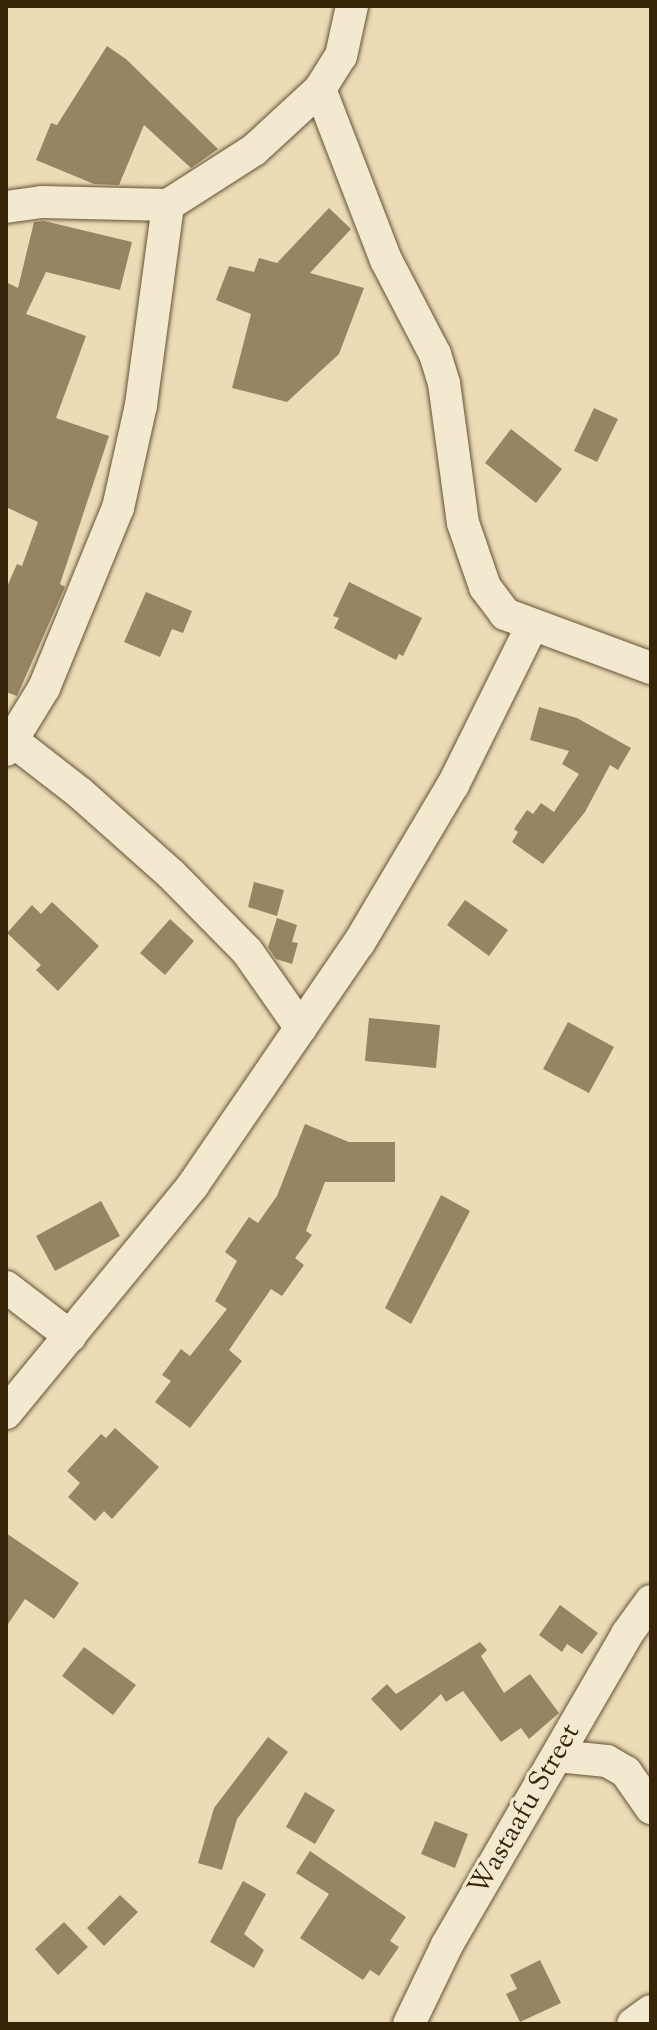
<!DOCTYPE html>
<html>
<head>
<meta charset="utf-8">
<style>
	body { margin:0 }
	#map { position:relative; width:657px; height:2030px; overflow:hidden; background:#ecdcb6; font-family:"Sorts Mill Goudy",serif }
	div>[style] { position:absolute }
	.building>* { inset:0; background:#968463 }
	.roads { filter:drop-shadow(0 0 2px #655234) drop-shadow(0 0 2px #655234) }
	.minor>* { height:32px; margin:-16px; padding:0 16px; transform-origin:16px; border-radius:16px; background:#f3e8d0 }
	span { translate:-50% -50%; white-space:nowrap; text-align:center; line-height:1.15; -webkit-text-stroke:7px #f3e8d0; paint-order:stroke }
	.street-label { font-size:28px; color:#382409 }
	.frame { position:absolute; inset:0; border:8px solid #382409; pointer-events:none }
</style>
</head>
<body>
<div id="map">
	<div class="building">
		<div style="clip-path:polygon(107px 46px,126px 59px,218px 149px,191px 168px,144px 125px,119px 185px,94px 184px,36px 160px,51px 123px,57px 125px)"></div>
		<div style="clip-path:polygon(329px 208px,351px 229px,310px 273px,364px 288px,339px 354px,287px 402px,232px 388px,251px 314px,216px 300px,229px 266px,254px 272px,259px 258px,277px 263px)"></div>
		<div style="clip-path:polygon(44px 221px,132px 242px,120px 290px,46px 272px,26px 314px,86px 336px,56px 418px,109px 436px,60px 584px,65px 587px,17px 696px,6px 692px,6px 589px,17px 564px,22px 566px,38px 522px,6px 507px,6px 282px,18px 288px,34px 222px)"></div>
		<div style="clip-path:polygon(594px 408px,618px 419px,597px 462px,574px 451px)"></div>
		<div style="clip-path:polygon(511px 429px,562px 469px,536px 503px,485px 463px)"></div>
		<div style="clip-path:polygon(349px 582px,422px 618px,403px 656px,399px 654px,396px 660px,334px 628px,339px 618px,333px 616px)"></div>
		<div style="clip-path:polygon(146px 592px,192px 611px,183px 633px,172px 629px,160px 657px,124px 642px)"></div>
		<div style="clip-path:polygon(539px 707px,577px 718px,631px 748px,618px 770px,610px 765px,585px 812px,543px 864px,512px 842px,518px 832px,514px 829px,527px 810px,533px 814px,541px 803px,554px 812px,579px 774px,562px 764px,569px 751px,530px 740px)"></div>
		<div style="clip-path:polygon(254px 882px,284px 890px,277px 916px,248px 907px)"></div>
		<div style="clip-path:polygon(465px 900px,508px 930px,489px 956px,447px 925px)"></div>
		<div style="clip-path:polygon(52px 902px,99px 946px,58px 991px,36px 970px,41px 965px,7px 933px,32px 905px,41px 914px)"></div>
		<div style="clip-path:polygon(277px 918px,297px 925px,292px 942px,298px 943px,292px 964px,276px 959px,268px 947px)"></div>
		<div style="clip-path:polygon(170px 919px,194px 941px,165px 975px,140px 953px)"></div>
		<div style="clip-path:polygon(369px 1018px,440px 1025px,436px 1068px,365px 1061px)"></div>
		<div style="clip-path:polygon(568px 1022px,614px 1047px,589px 1093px,543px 1069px)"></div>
		<div style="clip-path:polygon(305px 1124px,349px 1142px,395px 1142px,395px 1182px,325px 1182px,306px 1231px,312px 1235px,295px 1258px,304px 1265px,282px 1296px,271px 1289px,229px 1350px,242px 1361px,190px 1428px,155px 1402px,171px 1381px,162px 1375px,181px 1349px,190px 1356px,227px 1309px,215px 1301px,237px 1261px,225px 1252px,249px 1217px,258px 1223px,277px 1196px)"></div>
		<div style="clip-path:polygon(441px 1195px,470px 1211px,411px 1324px,385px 1308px)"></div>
		<div style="clip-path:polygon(101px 1201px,120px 1236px,55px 1271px,36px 1236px)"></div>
		<div style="clip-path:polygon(115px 1428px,159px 1467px,112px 1519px,104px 1511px,95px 1521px,68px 1497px,80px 1483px,67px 1471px,101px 1434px,106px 1438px)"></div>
		<div style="clip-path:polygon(6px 1533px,79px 1583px,54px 1619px,25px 1599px,6px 1627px)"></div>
		<div style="clip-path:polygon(560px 1605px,598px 1633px,582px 1654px,567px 1644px,562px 1652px,539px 1635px)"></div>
		<div style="clip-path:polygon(480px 1642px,487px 1650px,481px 1656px,504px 1693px,530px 1674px,559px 1713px,529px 1739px,521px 1728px,501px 1742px,463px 1691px,446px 1702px,441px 1694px,401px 1731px,371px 1699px,387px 1684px,396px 1694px)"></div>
		<div style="clip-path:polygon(84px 1647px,136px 1685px,113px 1715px,62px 1676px)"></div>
		<div style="clip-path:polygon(268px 1737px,288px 1752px,237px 1819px,222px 1870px,198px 1863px,214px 1808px)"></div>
		<div style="clip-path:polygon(305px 1792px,335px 1810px,315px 1844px,286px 1827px)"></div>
		<div style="clip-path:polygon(435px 1821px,468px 1834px,455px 1868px,421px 1854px)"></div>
		<div style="clip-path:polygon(310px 1851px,406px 1917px,390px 1941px,399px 1947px,379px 1976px,370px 1970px,363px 1980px,300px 1938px,329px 1894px,296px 1873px)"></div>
		<div style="clip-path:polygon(243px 1881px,266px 1894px,244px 1934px,264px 1950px,254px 1968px,210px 1942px)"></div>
		<div style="clip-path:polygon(120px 1895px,138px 1912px,104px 1946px,87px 1928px)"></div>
		<div style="clip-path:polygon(64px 1922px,88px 1947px,58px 1975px,35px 1949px)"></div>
		<div style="clip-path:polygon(540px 1960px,561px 2003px,520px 2022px,506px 1994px,517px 1989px,510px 1975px)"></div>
	</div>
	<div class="roads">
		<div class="minor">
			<div style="left:320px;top:89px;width:183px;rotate:68.9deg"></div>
			<div style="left:386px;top:260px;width:106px;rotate:62.5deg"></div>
			<div style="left:435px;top:354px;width:30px;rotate:73deg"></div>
			<div style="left:444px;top:383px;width:141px;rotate:82.3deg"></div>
			<div style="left:463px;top:523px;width:68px;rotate:71deg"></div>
			<div style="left:485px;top:587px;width:34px;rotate:53deg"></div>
			<div style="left:505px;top:614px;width:156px;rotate:20.3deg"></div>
			<div style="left:6px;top:207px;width:36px;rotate:-8deg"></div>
			<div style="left:42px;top:202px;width:126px;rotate:1.4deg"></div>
			<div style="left:168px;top:205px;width:102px;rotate:-32.6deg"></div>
			<div style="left:254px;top:150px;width:90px;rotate:-42.7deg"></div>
			<div style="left:320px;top:89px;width:39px;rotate:-58deg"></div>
			<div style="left:341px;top:56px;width:51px;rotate:-77.6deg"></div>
			<div style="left:13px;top:741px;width:85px;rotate:37.8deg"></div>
			<div style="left:80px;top:793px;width:122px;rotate:41.7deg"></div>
			<div style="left:171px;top:874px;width:108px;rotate:45.4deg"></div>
			<div style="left:247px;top:951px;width:94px;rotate:55deg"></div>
			<div style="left:6px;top:750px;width:73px;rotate:-58.5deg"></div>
			<div style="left:44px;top:688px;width:195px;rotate:-67.7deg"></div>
			<div style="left:118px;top:508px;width:106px;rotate:-77.4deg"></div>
			<div style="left:141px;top:405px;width:202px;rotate:-82.3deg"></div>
			<div style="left:6px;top:1287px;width:81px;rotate:37.4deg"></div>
			<div style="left:6px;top:1413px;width:295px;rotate:-50.6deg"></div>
			<div style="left:193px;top:1185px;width:293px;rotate:-55.6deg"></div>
			<div style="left:359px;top:943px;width:184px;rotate:-59.3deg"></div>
			<div style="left:453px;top:785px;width:178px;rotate:-63.6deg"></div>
			<div style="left:557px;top:1756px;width:50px;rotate:5.7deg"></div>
			<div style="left:607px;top:1761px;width:22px;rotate:30deg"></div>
			<div style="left:626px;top:1772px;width:44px;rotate:55.2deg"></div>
			<div style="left:409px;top:2024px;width:88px;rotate:-64.3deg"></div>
			<div style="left:447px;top:1945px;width:359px;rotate:-59.9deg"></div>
			<div style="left:627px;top:1634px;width:41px;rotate:-54deg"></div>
			<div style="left:633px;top:2024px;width:22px;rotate:-36deg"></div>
		</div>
	</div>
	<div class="street-label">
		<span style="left:525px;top:1810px;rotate:-60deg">Wastaafu Street</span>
	</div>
	<div class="frame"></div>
</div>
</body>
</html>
